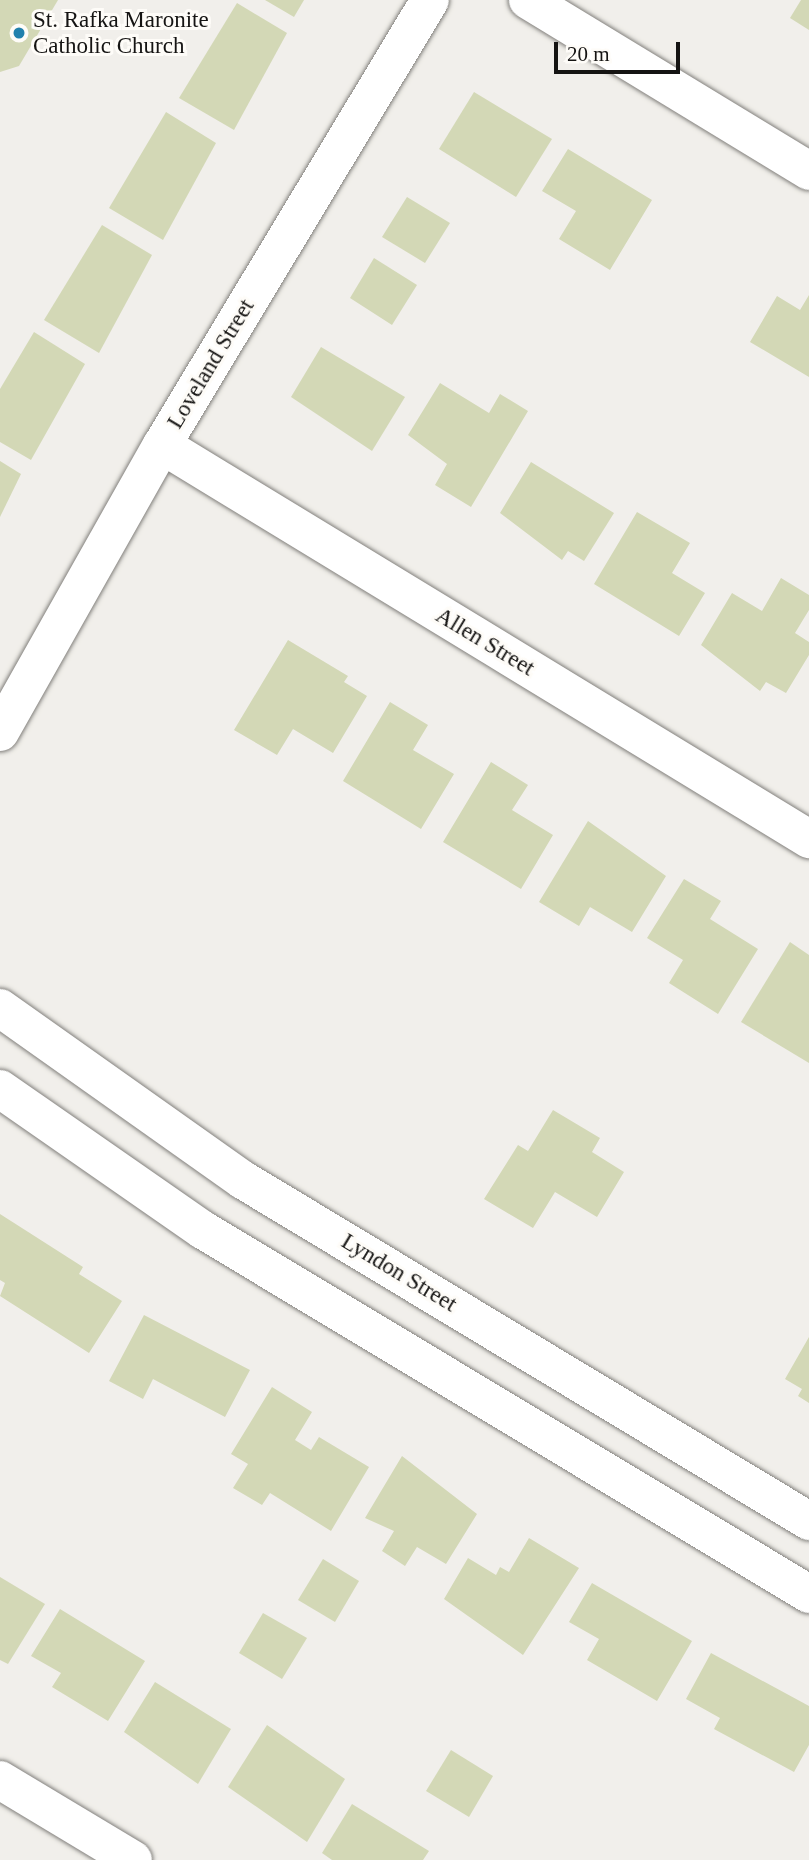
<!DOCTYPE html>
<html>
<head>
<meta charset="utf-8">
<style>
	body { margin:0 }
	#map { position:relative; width:809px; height:1860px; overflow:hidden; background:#f1efeb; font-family:Georgia,serif }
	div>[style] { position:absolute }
	.building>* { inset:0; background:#d3d8b6 }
	.roads { filter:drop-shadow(0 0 2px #82807c) drop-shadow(0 0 2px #82807c) }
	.minor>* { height:38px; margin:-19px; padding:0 19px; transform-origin:19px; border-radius:19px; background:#fff }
	.dots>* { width:19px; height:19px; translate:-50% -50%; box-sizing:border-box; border:4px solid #fefcf8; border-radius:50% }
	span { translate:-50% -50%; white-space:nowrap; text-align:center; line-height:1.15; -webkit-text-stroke:6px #fefcf8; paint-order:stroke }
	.poi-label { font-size:23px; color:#151413 }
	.left { translate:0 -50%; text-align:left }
	.street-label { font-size:23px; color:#151413 }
	.scale { position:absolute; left:554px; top:42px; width:126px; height:32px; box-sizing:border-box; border:4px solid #151413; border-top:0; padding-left:9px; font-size:21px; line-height:24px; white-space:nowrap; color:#151413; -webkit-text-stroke:5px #fefcf8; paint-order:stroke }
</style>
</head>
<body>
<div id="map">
	<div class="building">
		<div style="clip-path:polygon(0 0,58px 0,19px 66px,0 72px)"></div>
		<div style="clip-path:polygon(265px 0,304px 0,294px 17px)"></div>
		<div style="clip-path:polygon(801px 0,809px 0,809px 30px,790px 18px)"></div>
		<div style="clip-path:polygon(237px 3px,287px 33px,234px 130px,179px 98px)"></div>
		<div style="clip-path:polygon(474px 92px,552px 139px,516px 197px,439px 149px)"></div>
		<div style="clip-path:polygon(166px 112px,216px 143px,163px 240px,109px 208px)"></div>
		<div style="clip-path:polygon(568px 149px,652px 200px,610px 270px,559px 239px,576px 211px,542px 191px)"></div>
		<div style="clip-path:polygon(407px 197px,450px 223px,425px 263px,382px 237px)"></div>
		<div style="clip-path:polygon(102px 225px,152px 255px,99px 353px,44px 320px)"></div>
		<div style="clip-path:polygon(374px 258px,417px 285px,392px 325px,350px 298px)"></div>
		<div style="clip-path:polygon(809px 295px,809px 377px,750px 342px,777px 296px,800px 310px)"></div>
		<div style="clip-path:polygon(34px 332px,85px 364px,31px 460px,0 442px,0 389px)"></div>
		<div style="clip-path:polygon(321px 347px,405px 397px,372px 451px,291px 397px)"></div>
		<div style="clip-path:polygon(440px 383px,489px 413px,500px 394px,528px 411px,471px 507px,435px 485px,447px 464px,408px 435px)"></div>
		<div style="clip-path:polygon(0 461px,21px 474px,0 517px)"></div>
		<div style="clip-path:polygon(531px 462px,614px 513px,584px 561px,568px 551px,562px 560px,500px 513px)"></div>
		<div style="clip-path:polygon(637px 512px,690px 543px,672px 573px,705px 593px,679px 636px,594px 584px)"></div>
		<div style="clip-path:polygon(781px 578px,809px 595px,809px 610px,795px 633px,809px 642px,809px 655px,786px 693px,766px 682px,760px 691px,701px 645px,732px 593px,762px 611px)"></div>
		<div style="clip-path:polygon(288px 640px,348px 676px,344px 682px,367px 696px,333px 753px,293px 729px,277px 755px,234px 730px)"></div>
		<div style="clip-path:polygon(390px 702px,428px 725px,413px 750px,454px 774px,421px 829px,343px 781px)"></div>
		<div style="clip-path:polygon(491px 762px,528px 785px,512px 810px,553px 835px,521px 889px,443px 842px)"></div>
		<div style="clip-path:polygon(588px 821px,666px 876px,632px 932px,590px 907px,579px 926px,539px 902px)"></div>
		<div style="clip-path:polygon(684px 879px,721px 901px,710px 919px,758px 949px,718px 1014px,669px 983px,683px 960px,647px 938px)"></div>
		<div style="clip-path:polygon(790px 942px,809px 955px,809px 1063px,741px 1022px)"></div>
		<div style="clip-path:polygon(553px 1110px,600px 1138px,592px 1152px,624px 1172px,597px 1217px,555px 1192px,533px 1228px,484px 1199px,518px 1145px,528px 1151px)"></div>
		<div style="clip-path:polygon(0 1214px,83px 1267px,79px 1274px,122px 1301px,89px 1353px,0 1296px,5px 1283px,0 1280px)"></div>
		<div style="clip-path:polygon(144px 1315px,250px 1370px,225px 1417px,153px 1379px,143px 1399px,109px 1381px)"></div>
		<div style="clip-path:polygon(809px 1337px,809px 1403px,798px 1396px,802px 1389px,785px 1379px)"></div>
		<div style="clip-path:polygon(272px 1387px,312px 1412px,295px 1440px,311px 1450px,319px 1437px,369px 1467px,331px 1531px,270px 1493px,262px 1505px,233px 1488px,248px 1464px,231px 1454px)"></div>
		<div style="clip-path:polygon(402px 1456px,477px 1514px,446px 1564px,417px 1547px,405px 1566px,382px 1551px,394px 1531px,365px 1518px)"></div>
		<div style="clip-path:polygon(529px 1538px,579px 1568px,523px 1655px,444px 1599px,468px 1558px,496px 1575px,500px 1567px,509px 1572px)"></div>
		<div style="clip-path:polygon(323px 1559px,359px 1581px,335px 1622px,298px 1600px)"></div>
		<div style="clip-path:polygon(0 1577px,45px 1604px,8px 1664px,0 1660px)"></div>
		<div style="clip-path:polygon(592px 1583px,692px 1641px,657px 1701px,587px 1660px,599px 1639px,569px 1622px)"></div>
		<div style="clip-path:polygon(60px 1609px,145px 1661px,108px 1721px,52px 1687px,61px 1673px,31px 1656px)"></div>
		<div style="clip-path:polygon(263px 1613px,307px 1638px,282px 1679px,239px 1653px)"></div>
		<div style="clip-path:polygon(711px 1653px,809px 1706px,809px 1745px,794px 1772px,714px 1729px,720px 1718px,686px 1699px)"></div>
		<div style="clip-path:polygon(155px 1682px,231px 1729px,198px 1784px,124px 1732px)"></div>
		<div style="clip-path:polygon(267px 1725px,345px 1779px,307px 1842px,228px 1787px)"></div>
		<div style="clip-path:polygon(451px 1750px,493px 1776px,469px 1817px,426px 1791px)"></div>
		<div style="clip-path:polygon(352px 1804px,429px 1851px,423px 1860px,332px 1860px,322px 1853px)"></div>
	</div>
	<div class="roads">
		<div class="minor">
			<div style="left:528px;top:0;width:329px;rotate:31.3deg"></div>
			<div style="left:162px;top:445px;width:758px;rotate:31.34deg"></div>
			<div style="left:0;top:732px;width:330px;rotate:-60.6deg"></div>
			<div style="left:162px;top:445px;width:519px;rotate:-58.94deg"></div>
			<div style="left:0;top:1008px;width:298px;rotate:35.3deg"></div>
			<div style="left:243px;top:1180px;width:661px;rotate:31.07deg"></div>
			<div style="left:0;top:1089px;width:247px;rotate:34.8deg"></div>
			<div style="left:203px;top:1230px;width:707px;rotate:30.99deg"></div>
			<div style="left:0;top:1780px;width:155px;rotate:31deg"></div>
		</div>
	</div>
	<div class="dots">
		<div style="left:19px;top:33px;background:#2181ad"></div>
	</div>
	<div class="poi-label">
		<span class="left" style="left:33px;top:33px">St. Rafka Maronite<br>Catholic Church</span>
	</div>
	<div class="street-label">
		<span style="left:211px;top:364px;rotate:-59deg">Loveland Street</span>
		<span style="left:485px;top:642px;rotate:31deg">Allen Street</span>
		<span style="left:399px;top:1273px;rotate:31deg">Lyndon Street</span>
	</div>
	<div class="scale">20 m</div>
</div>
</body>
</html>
